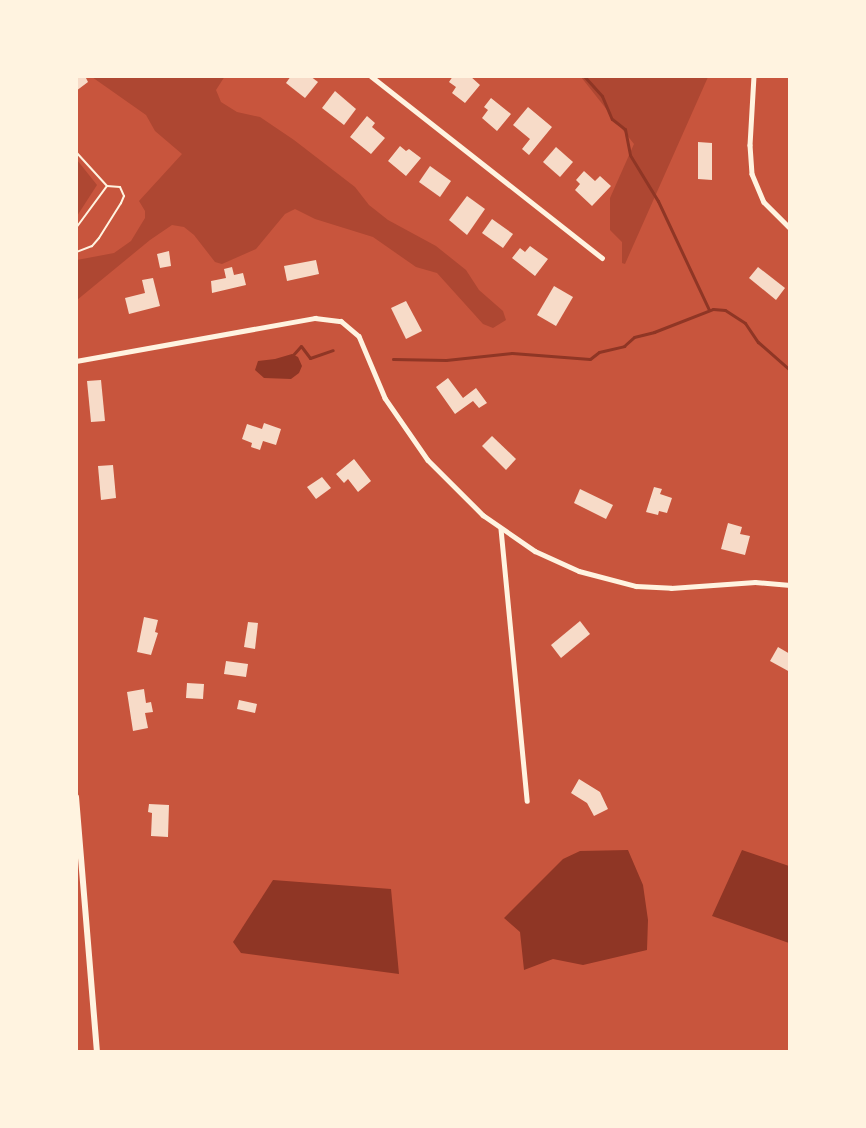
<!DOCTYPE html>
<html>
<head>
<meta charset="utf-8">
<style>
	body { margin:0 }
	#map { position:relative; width:866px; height:1128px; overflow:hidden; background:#c8553d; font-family:Inter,sans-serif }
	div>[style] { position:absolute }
	.green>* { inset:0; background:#ae4732 }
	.water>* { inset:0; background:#8f3625 }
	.stream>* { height:3px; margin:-1.5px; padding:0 1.5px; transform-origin:1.5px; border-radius:1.5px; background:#8f3625 }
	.building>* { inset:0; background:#f7dbc8 }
	.service>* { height:2px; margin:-1px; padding:0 1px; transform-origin:1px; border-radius:1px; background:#fff3e0 }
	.minor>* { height:4.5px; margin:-2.25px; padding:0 2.25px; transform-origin:2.25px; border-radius:2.25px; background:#fff3e0 }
	.secondary>* { height:6px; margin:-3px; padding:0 3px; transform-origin:3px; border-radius:3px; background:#fff3e0 }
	span { translate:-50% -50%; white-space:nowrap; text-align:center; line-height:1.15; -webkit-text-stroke:6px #fff3e0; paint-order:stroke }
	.frame { position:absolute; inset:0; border:78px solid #fff3e0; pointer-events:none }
</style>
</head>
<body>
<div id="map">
	<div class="green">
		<div style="clip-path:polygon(225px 76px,216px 90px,221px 102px,237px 112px,260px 117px,294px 140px,355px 187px,369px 205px,388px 220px,436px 246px,466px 270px,479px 290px,503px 311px,506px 320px,493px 328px,483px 324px,437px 273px,416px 267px,373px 237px,315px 219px,295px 209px,285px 214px,256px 249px,222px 264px,215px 262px,194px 235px,184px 227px,172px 225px,150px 240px,77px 300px,77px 260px,114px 253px,131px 241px,145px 218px,145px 211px,139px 201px,182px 154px,155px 131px,146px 115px,92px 77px)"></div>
		<div style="clip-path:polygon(581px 77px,708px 77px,625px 264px,622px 263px,622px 242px,610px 230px,610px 198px,634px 144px)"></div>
		<div style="clip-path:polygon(77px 160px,97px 185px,77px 216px)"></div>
	</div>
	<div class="water">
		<div style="clip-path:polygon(292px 354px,298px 357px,302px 366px,299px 373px,291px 379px,264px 378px,255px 370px,258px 361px,275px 359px)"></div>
		<div style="clip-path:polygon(628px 850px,643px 885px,648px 920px,647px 950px,583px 965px,553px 959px,524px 970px,520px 932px,504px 918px,563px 859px,580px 851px)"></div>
		<div style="clip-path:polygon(742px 850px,789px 866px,789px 943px,712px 916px)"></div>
		<div style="clip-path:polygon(273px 880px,391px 889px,399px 974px,241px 953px,233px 942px)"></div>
	</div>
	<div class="stream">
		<div style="left:584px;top:76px;width:27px;rotate:48deg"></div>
		<div style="left:602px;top:96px;width:25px;rotate:67deg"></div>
		<div style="left:612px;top:119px;width:16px;rotate:38deg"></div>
		<div style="left:625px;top:129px;width:26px;rotate:79deg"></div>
		<div style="left:630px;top:155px;width:54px;rotate:58.7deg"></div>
		<div style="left:658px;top:201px;width:120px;rotate:64.9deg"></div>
		<div style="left:292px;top:356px;width:13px;rotate:-48deg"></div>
		<div style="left:301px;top:346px;width:15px;rotate:53deg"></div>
		<div style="left:310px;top:358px;width:24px;rotate:-19deg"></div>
		<div style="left:393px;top:359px;width:53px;rotate:1.1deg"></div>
		<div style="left:446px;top:360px;width:66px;rotate:-6.1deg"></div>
		<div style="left:512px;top:353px;width:78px;rotate:4.4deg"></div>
		<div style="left:590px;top:359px;width:11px;rotate:-38deg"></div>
		<div style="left:599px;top:352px;width:26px;rotate:-13deg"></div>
		<div style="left:624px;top:346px;width:13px;rotate:-42deg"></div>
		<div style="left:634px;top:337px;width:21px;rotate:-14deg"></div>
		<div style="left:654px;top:332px;width:63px;rotate:-21.3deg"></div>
		<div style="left:713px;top:309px;width:12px;rotate:5deg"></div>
		<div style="left:725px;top:310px;width:24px;rotate:33deg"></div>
		<div style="left:745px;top:323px;width:23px;rotate:56deg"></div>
		<div style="left:758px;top:342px;width:43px;rotate:41.2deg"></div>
	</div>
	<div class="building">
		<div style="clip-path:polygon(76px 76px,88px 76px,86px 78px,88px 82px,76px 91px)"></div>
		<div style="clip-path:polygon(291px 76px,310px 76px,318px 82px,305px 98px,286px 83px)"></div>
		<div style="clip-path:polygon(453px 76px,470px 76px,480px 85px,465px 103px,452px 93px,456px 87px,449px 82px)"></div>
		<div style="clip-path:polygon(335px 91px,356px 109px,344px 125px,322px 108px)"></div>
		<div style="clip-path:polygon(491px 98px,511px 114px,497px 131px,482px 118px,488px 110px,484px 107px)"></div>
		<div style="clip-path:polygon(528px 107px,552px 127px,529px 155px,522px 149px,530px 139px,513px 125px)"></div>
		<div style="clip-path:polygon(367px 116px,375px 123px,372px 127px,385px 138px,371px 154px,350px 137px)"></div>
		<div style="clip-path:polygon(698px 142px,712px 143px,712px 180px,698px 179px)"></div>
		<div style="clip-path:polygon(400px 146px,406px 151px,409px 149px,421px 158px,406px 176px,388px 161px)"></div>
		<div style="clip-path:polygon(556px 147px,573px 162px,560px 177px,543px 162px)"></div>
		<div style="clip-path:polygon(430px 166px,451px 181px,440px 197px,419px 182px)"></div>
		<div style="clip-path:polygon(584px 171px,595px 181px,600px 176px,611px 186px,592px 206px,575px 190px,580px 184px,576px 180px)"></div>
		<div style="clip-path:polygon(467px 196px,485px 209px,467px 235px,449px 220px)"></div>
		<div style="clip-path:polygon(492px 219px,513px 234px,503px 248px,482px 233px)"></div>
		<div style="clip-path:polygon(530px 246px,548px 259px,535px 276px,512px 258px,520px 248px,525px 252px)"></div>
		<div style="clip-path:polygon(169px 251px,171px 266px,160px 268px,157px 254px)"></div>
		<div style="clip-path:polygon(316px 260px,319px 274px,287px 281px,284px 266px)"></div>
		<div style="clip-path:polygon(232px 267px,234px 275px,243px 273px,246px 285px,212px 293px,211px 281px,226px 278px,224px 269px)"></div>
		<div style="clip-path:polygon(758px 267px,785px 288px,776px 300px,749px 278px)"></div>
		<div style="clip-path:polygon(153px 278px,160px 306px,129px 314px,125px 298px,145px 293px,142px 280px)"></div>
		<div style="clip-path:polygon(554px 286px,573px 297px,556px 326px,537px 315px)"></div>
		<div style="clip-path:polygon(406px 301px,422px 331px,406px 339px,391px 308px)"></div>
		<div style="clip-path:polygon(448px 378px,463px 398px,476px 388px,487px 403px,479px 408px,473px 401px,455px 414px,436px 387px)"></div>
		<div style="clip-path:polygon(101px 380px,105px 421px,91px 422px,87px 381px)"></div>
		<div style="clip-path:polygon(264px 423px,281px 429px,276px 445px,263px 441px,260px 450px,251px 447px,252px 443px,242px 439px,247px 424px,262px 429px)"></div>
		<div style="clip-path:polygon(492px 436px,516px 459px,506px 470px,482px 446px)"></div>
		<div style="clip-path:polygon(354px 459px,371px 481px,358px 492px,348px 479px,344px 483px,336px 474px)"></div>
		<div style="clip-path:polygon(113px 465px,116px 498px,101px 500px,98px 466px)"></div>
		<div style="clip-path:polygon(322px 477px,331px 488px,316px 499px,307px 487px)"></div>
		<div style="clip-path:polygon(654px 487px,662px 489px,660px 494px,672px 498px,667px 513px,659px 511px,658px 515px,646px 512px)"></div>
		<div style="clip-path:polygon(580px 489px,613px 505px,606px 519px,574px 503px)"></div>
		<div style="clip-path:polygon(728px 523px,742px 527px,740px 534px,750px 536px,745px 555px,721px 549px)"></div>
		<div style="clip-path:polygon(144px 617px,158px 620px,155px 632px,158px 633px,151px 655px,137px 652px)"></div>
		<div style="clip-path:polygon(580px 621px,590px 634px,561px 658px,551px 645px)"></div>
		<div style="clip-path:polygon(248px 622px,258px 623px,255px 649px,244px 647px)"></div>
		<div style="clip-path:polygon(778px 647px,790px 654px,790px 672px,770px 661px)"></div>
		<div style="clip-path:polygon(226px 661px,248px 664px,246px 677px,224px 674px)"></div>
		<div style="clip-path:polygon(187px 683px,204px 684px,203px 699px,186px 698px)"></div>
		<div style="clip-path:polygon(144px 689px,146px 703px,151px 702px,153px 712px,145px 713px,148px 728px,133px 731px,127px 692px)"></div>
		<div style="clip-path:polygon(239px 700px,257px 704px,255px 713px,237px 709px)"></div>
		<div style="clip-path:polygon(579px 779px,600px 792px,608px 809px,594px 816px,587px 803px,571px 793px)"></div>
		<div style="clip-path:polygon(149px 804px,169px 805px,168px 837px,151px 836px,152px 813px,148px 812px)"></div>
	</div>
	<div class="service">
		<div style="left:76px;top:152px;width:46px;rotate:47.6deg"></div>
		<div style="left:76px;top:228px;width:52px;rotate:-53.6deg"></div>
		<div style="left:107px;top:186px;width:13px;rotate:4deg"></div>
		<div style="left:120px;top:187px;width:10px;rotate:66deg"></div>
		<div style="left:124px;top:196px;width:8px;rotate:113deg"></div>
		<div style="left:121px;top:203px;width:41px;rotate:122.2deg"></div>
		<div style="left:99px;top:238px;width:11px;rotate:131deg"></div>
		<div style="left:92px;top:246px;width:17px;rotate:159deg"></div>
	</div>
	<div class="minor">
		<div style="left:371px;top:76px;width:294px;rotate:38.2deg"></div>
		<div style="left:754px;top:76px;width:69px;rotate:93.3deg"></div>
		<div style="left:750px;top:145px;width:29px;rotate:86deg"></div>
		<div style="left:752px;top:174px;width:30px;rotate:67deg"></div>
		<div style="left:764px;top:202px;width:37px;rotate:45deg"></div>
		<div style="left:76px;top:361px;width:243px;rotate:-10.2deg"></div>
		<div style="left:315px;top:318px;width:26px;rotate:7deg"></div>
		<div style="left:341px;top:321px;width:23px;rotate:40deg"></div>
		<div style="left:359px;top:336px;width:67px;rotate:67.2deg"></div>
		<div style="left:385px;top:398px;width:75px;rotate:55.3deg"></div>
		<div style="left:428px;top:460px;width:78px;rotate:45deg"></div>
		<div style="left:483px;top:515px;width:63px;rotate:34.7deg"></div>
		<div style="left:535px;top:551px;width:48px;rotate:24.4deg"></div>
		<div style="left:579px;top:571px;width:59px;rotate:14.7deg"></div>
		<div style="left:636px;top:586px;width:35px;rotate:3deg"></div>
		<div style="left:671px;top:588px;width:84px;rotate:-4.1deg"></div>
		<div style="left:755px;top:582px;width:35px;rotate:5deg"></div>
		<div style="left:501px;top:529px;width:273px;rotate:84.5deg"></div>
	</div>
	<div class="secondary">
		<div style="left:76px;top:797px;width:256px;rotate:85.3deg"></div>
	</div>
	<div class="frame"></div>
</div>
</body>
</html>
